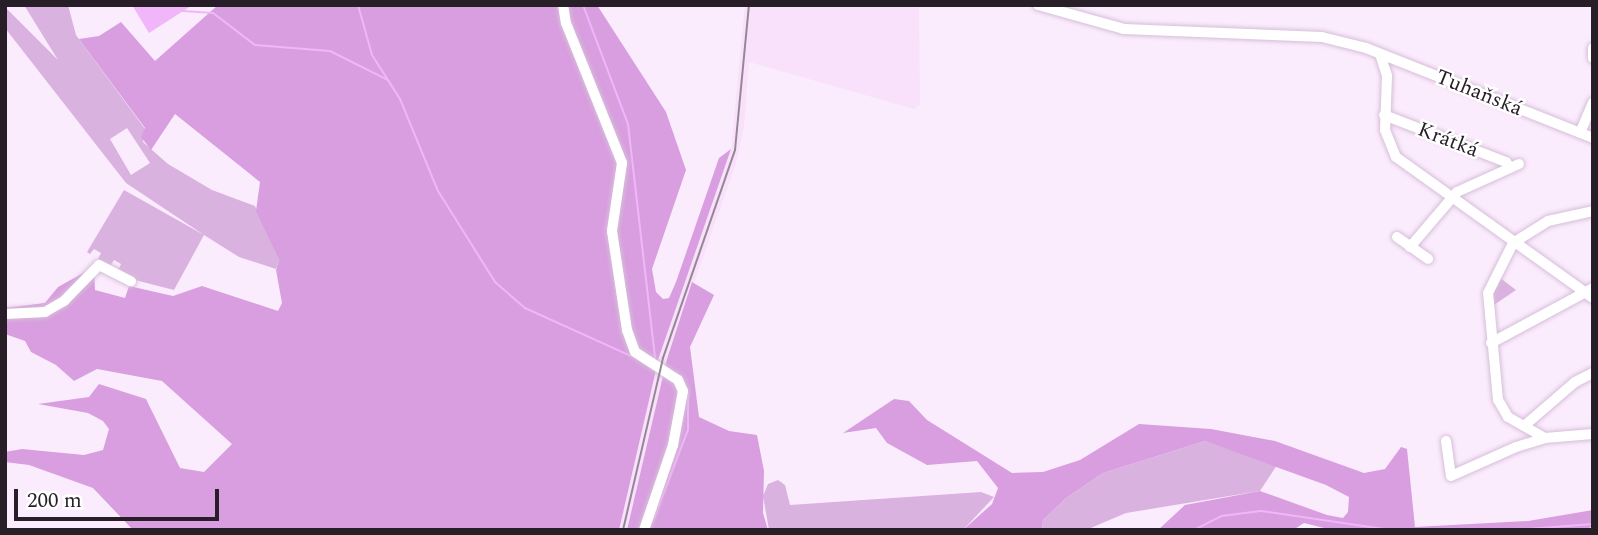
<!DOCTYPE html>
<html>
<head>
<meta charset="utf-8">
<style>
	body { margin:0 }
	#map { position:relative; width:1598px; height:535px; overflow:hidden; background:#fbecfd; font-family:Spectral,serif }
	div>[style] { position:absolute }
	.built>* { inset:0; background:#f9e0fb }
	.green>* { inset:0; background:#dab2df }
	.forest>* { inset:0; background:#d89edf }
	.water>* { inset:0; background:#f1b6f9 }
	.stream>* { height:2px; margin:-1px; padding:0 1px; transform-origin:1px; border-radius:1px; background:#f1b6f9 }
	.roads { filter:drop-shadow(0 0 2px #d6bed9) drop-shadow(0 0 2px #d6bed9) }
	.minor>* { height:10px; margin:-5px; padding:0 5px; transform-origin:5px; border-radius:5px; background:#fff }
	.rail>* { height:2px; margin:-1px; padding:0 1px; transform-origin:1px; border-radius:1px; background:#948896 }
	span { translate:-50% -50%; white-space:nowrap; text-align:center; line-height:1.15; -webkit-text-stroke:5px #fff; paint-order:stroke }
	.street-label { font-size:21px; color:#271e28 }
	.frame { position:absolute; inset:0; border:7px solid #271e28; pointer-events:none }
	.scale { position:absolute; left:14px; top:489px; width:205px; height:32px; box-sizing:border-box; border:4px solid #271e28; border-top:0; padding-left:9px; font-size:21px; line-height:24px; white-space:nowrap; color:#271e28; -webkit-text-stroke:5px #fff; paint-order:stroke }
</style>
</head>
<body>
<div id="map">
	<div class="built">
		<div style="clip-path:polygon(745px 5px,919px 5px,920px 105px,914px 109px,749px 62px,744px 127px,735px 167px,667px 359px,627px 530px,619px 530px,659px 357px,731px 149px)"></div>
	</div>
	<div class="green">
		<div style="clip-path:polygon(evenodd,24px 5px,68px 5px,76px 35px,145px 129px,143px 142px,168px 164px,212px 190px,255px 206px,279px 260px,276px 269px,239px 257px,204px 235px,174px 290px,131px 279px,118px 271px,121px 264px,114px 260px,110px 266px,98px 259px,101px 253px,94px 249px,90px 254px,87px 252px,124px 190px,204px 235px,126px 183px,5px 28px,5px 7px,58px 60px,24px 5px,127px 128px,150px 163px,131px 175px,110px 139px,127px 128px)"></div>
		<div style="clip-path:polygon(1499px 277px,1516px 290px,1491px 307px,1492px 292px)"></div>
		<div style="clip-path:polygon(1205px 441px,1277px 465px,1260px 491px,1126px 513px,1086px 530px,1042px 530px,1043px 520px,1066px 498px,1103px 473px)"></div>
		<div style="clip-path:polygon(778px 480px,785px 485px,790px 505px,981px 492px,994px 497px,963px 530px,769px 530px,763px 496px,768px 484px)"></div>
	</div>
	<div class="forest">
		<div style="clip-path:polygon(218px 5px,597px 5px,666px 112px,686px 170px,652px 269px,656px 292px,663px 299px,669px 298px,676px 282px,719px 158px,731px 149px,659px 357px,619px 530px,133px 530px,93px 488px,29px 465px,5px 462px,5px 452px,22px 449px,84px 455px,103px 450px,109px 429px,103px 421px,88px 413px,38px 404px,89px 397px,99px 384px,146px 399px,180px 468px,204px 472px,232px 444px,162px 381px,97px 369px,74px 381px,56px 365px,31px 352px,25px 341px,5px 334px,5px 308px,45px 303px,58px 287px,94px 267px,95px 290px,125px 298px,129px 286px,173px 296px,202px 286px,278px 311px,282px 303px,276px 270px,279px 260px,256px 211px,260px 182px,175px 114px,151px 150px,141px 137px,145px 128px,79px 39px,99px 36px,121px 22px,155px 61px)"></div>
		<div style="clip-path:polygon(692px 282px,714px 295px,690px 347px,699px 417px,729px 431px,757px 435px,764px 471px,763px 513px,768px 530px,627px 530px,667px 359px)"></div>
		<div style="clip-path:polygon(894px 399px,909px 401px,927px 420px,1012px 473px,1043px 472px,1080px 460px,1139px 424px,1211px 429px,1275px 441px,1364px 473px,1385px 469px,1401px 447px,1407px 449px,1415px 527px,1528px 521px,1593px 510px,1593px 525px,1587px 530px,1332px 530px,1304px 523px,1293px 530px,1158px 530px,1185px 505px,1260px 491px,1327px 515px,1343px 518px,1348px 512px,1349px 497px,1326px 485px,1205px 441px,1103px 473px,1066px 498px,1043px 520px,1042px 530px,963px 530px,992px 504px,998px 488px,977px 461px,927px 465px,887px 443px,876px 428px,843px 433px)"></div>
	</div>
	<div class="water">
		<div style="clip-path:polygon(132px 5px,190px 5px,191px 6px,149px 33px)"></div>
	</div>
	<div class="stream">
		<div style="left:358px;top:5px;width:52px;rotate:74.4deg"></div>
		<div style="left:372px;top:55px;width:52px;rotate:57.5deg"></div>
		<div style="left:400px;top:99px;width:100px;rotate:67.6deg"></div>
		<div style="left:438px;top:191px;width:107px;rotate:57.9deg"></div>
		<div style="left:495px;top:282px;width:40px;rotate:41deg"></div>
		<div style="left:525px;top:308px;width:116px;rotate:24.4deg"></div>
		<div style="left:583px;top:5px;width:127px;rotate:69.3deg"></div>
		<div style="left:628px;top:124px;width:236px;rotate:83.4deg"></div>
		<div style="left:183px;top:11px;width:30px;rotate:4deg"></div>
		<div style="left:213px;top:13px;width:53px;rotate:37.3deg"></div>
		<div style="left:255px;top:45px;width:75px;rotate:4.6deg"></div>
		<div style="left:330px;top:51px;width:65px;rotate:26.6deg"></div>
		<div style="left:676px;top:373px;width:14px;rotate:51deg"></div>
		<div style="left:653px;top:521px;width:97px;rotate:-69deg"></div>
		<div style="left:688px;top:430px;width:37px;rotate:-90deg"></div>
		<div style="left:1194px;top:530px;width:30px;rotate:-27deg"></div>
		<div style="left:1221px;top:516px;width:40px;rotate:-7.1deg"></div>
		<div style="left:1261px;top:511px;width:131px;rotate:8.3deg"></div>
		<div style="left:1516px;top:530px;width:77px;rotate:-4.5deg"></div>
	</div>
	<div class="roads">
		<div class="minor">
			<div style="left:563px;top:5px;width:18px;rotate:81deg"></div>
			<div style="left:566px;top:23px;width:151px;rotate:68.2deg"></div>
			<div style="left:622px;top:163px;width:69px;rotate:98.4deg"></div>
			<div style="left:612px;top:231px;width:100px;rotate:81.4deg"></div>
			<div style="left:627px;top:330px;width:23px;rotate:70deg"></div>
			<div style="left:635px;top:352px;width:51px;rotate:33.1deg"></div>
			<div style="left:678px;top:380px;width:12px;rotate:66deg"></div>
			<div style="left:683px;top:391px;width:55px;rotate:100.5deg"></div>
			<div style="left:673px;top:445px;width:90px;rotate:108.8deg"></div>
			<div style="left:1038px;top:5px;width:89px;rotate:15.6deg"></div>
			<div style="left:1124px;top:29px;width:198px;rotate:2.3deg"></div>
			<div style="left:1322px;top:37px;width:45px;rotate:14deg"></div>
			<div style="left:1366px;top:48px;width:244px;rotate:21.6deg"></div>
			<div style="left:1593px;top:48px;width:10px;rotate:90deg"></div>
			<div style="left:1380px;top:54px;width:23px;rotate:72deg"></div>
			<div style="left:1387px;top:76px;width:54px;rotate:92.1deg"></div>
			<div style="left:1385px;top:130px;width:29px;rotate:68deg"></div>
			<div style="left:1396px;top:157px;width:242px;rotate:35.6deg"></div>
			<div style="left:1384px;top:115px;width:131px;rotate:21.1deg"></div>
			<div style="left:1506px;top:162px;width:7px;rotate:56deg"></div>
			<div style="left:1580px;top:133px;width:33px;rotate:-67deg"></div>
			<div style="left:1397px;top:237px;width:38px;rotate:35deg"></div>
			<div style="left:1410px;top:247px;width:72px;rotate:-49.5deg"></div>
			<div style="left:1457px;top:192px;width:68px;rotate:-24.3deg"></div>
			<div style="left:5px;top:314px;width:40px;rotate:-2.9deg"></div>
			<div style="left:45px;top:312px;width:22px;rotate:-30deg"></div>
			<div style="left:64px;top:301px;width:50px;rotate:-45.8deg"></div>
			<div style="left:99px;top:265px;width:36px;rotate:27deg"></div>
			<div style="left:1491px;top:343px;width:116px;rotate:-28.3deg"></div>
			<div style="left:1524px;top:426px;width:67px;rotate:-40.8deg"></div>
			<div style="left:1575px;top:382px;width:20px;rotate:-27deg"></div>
			<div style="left:1545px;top:438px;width:43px;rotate:-150.4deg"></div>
			<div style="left:1508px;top:417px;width:20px;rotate:-120deg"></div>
			<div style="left:1498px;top:400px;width:107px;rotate:-95.3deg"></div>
			<div style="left:1488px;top:293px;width:56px;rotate:-63.4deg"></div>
			<div style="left:1513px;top:243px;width:41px;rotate:-32.2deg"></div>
			<div style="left:1548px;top:221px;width:46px;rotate:-12.5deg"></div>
			<div style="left:1446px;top:441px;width:35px;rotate:82deg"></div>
			<div style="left:1451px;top:476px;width:71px;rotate:-24deg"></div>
			<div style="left:1516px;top:447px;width:30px;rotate:-17deg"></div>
			<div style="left:1545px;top:438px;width:48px;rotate:-4.8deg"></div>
		</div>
	</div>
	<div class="rail">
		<div style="left:623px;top:530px;width:177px;rotate:-76.9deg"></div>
		<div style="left:663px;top:358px;width:220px;rotate:-70.9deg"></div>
		<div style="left:735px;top:150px;width:146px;rotate:-84.5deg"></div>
	</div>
	<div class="street-label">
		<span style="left:1479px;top:93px;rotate:22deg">Tuhaňská</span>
		<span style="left:1448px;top:140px;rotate:21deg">Krátká</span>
	</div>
	<div class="frame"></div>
	<div class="scale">200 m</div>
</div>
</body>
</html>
